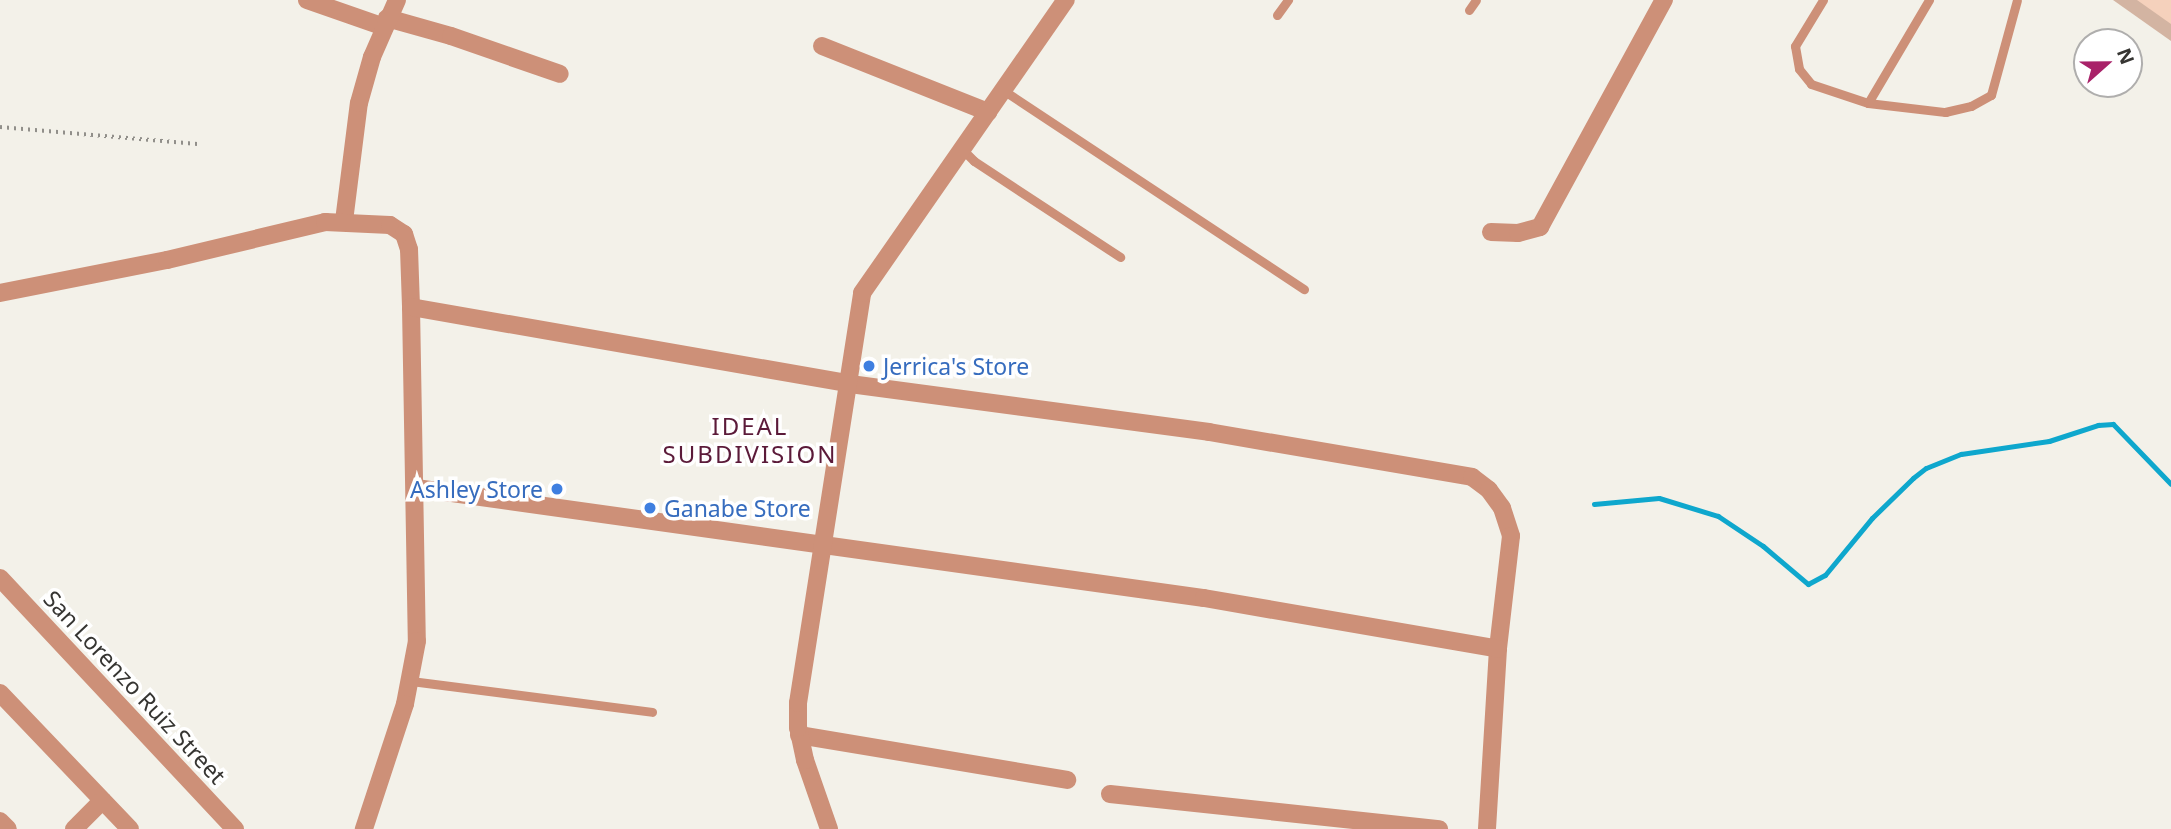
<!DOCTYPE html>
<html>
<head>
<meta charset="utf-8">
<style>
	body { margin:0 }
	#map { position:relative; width:2171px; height:829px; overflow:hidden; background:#f3f1e9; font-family:"Noto Sans",sans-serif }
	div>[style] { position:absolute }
	.stream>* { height:5px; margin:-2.5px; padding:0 2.5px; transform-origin:2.5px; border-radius:2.5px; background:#0ea7cd }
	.path>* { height:3.5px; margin-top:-1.75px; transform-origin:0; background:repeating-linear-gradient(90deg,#918f8a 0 2px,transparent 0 7px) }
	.lane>* { height:9px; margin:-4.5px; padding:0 4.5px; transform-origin:4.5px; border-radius:4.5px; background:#cd9078 }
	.street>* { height:18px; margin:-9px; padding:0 9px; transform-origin:9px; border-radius:9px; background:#cd9078 }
	.wall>* { inset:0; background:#d3b4a2 }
	.building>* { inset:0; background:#f5d1bc }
	.dots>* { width:19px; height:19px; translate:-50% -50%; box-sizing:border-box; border:4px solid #fff; border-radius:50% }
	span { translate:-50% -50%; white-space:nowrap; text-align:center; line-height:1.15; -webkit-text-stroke:7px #fff; paint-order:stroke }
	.shop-label { font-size:23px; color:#366cbe }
	.left { translate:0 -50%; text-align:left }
	.right { translate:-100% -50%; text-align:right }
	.street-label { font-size:23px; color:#363532 }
	.neighbourhood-label { font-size:24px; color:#5b1a39; letter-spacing:2px }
	.north { position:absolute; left:2073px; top:28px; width:70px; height:70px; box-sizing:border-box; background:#fff; border:2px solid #afaead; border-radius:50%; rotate:69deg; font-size:19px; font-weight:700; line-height:28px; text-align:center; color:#363532 }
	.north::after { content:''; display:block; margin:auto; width:24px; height:32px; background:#a92269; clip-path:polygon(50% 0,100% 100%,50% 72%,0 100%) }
</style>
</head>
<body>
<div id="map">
	<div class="stream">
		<div style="left:1594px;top:504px;width:65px;rotate:-5.3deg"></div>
		<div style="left:1659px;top:498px;width:62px;rotate:17deg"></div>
		<div style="left:1718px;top:516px;width:54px;rotate:33.7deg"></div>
		<div style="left:1763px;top:546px;width:59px;rotate:40.2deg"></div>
		<div style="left:1808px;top:584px;width:19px;rotate:-28deg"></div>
		<div style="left:1825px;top:575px;width:74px;rotate:-50.5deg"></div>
		<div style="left:1872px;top:518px;width:57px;rotate:-44.3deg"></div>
		<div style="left:1913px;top:478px;width:16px;rotate:-38deg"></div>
		<div style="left:1926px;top:468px;width:38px;rotate:-22deg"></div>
		<div style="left:1961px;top:454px;width:89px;rotate:-8.4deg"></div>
		<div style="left:2049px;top:441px;width:52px;rotate:-18.1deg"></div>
		<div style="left:2098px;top:425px;width:15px;rotate:-4deg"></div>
		<div style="left:2113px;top:424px;width:83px;rotate:46deg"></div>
	</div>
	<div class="path">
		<div style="left:0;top:127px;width:201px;rotate:4.9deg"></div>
	</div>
	<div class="lane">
		<div style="left:1823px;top:0;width:54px;rotate:121.3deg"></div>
		<div style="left:1795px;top:46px;width:23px;rotate:80deg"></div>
		<div style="left:1799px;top:69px;width:19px;rotate:51deg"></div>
		<div style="left:1811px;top:84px;width:60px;rotate:18.4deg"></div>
		<div style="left:1868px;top:103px;width:78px;rotate:6.7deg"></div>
		<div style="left:1945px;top:112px;width:27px;rotate:-13deg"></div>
		<div style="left:1971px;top:106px;width:23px;rotate:-29deg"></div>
		<div style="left:1991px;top:95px;width:98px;rotate:-74.7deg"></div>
		<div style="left:1469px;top:10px;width:12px;rotate:-55deg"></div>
		<div style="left:1277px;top:15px;width:19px;rotate:-54deg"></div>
		<div style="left:1003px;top:90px;width:361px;rotate:33.5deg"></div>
		<div style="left:1868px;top:103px;width:120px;rotate:-59.4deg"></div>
		<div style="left:962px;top:149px;width:17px;rotate:45deg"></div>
		<div style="left:974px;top:161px;width:175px;rotate:33.3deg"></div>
		<div style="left:411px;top:681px;width:243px;rotate:7.3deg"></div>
	</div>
	<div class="street">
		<div style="left:307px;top:0;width:82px;rotate:19.3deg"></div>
		<div style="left:387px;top:18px;width:66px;rotate:15.7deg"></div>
		<div style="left:451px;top:36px;width:115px;rotate:19.2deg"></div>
		<div style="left:822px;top:46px;width:179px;rotate:21.7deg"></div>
		<div style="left:344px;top:221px;width:119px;rotate:-82.8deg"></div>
		<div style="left:359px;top:103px;width:48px;rotate:-74.2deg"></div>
		<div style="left:372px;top:57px;width:62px;rotate:-66.3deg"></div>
		<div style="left:1491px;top:232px;width:27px;rotate:2deg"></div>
		<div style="left:1518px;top:233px;width:23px;rotate:-15deg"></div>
		<div style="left:1540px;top:227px;width:259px;rotate:-61.4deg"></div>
		<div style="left:0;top:293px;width:170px;rotate:-11.2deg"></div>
		<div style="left:167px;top:260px;width:163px;rotate:-13.5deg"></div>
		<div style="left:325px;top:222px;width:65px;rotate:2.6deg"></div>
		<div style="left:390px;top:225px;width:17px;rotate:33deg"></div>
		<div style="left:404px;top:234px;width:16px;rotate:72deg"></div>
		<div style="left:409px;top:249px;width:58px;rotate:88deg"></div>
		<div style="left:411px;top:307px;width:334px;rotate:89deg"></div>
		<div style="left:417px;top:641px;width:64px;rotate:100.8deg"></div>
		<div style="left:405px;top:704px;width:132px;rotate:108.2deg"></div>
		<div style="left:411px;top:307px;width:446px;rotate:9.9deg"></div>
		<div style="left:850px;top:384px;width:362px;rotate:7.6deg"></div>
		<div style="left:1209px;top:432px;width:267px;rotate:9.7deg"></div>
		<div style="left:1472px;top:477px;width:21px;rotate:37deg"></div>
		<div style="left:1489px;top:490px;width:22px;rotate:54deg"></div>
		<div style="left:1502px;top:508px;width:29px;rotate:72deg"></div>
		<div style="left:1511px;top:536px;width:114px;rotate:96.6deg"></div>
		<div style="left:1498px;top:649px;width:180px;rotate:93.5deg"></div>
		<div style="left:416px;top:488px;width:796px;rotate:7.95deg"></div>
		<div style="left:1204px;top:598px;width:298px;rotate:9.8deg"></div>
		<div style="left:0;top:578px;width:344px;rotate:46.9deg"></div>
		<div style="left:0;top:693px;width:188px;rotate:46.3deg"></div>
		<div style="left:799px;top:735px;width:272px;rotate:9.5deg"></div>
		<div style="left:1110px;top:794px;width:331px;rotate:6.1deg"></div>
		<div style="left:0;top:821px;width:11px;rotate:45deg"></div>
		<div style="left:74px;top:829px;width:40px;rotate:-45deg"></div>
		<div style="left:829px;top:829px;width:73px;rotate:-109.2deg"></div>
		<div style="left:805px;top:760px;width:33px;rotate:-102deg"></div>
		<div style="left:798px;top:728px;width:25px;rotate:-90deg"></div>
		<div style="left:798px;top:703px;width:415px;rotate:-81.1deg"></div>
		<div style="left:862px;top:293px;width:357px;rotate:-55.2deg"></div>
	</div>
	<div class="wall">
		<div style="clip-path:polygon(2113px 0,2171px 0,2171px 41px)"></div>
	</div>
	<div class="building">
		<div style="clip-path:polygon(2137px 0,2171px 0,2171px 24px)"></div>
	</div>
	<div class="dots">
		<div style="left:869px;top:366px;background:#3f7fe0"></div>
		<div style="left:557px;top:489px;background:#3f7fe0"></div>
		<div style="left:650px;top:508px;background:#3f7fe0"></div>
	</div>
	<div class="shop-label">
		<span class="left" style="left:883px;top:366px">Jerrica's Store</span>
		<span class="right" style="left:543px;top:489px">Ashley Store</span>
		<span class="left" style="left:664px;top:508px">Ganabe Store</span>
	</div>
	<div class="street-label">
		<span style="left:135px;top:687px;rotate:47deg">San Lorenzo Ruiz Street</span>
	</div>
	<div class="neighbourhood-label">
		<span style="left:750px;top:440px">IDEAL<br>SUBDIVISION</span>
	</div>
	<div class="north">N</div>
</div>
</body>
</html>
